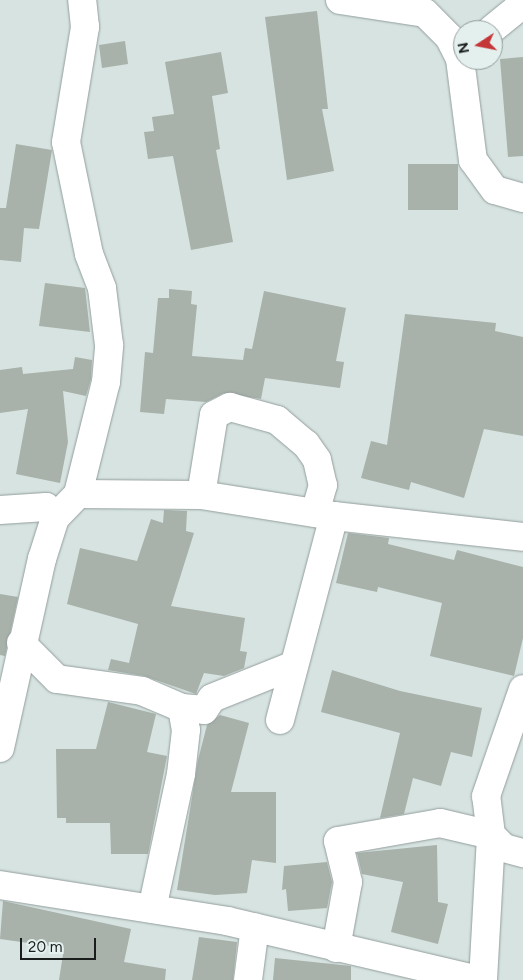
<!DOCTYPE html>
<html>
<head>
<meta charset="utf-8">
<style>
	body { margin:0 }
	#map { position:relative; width:523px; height:980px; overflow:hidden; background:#d6e3e1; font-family:Figtree,sans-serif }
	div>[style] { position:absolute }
	.building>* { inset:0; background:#a8b1aa }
	.roads { filter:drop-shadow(0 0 1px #939e9c) drop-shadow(0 0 1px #939e9c) }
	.minor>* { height:28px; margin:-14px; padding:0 14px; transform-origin:14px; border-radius:14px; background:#fff }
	span { translate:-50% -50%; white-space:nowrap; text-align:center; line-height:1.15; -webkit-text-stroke:4px #e3f0ee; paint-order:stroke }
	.north { position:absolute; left:453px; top:20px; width:50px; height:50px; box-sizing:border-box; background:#e3f0ee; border:1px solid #929c9a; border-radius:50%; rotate:259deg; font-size:14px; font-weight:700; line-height:20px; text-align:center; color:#191e1d }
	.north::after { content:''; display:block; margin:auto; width:18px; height:22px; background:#c53638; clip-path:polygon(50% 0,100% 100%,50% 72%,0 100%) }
	.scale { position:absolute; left:20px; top:938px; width:76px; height:22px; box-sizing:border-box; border:2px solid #191e1d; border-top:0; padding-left:6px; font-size:15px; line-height:18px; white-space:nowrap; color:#191e1d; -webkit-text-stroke:4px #e3f0ee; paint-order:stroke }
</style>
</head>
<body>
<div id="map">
	<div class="building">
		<div style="clip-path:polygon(317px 11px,328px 109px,322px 109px,334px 171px,287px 180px,265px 17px)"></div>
		<div style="clip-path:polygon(125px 41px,128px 64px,102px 68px,99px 45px)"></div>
		<div style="clip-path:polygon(221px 52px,228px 93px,212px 96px,220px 149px,216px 150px,233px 242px,191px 250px,173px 156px,148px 159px,144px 132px,154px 131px,152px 117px,174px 114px,165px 62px)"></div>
		<div style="clip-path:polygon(523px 57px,523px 156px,508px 157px,500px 59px)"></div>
		<div style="clip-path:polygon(16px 144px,52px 150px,39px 229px,24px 228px,21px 262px,0 260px,0 208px,6px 208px)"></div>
		<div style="clip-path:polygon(408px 164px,458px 164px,458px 210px,408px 210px)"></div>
		<div style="clip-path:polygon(45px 283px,85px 288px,90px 332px,39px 326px)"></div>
		<div style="clip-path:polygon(169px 289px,192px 291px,191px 304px,197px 305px,192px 356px,243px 360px,245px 348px,252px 349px,264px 291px,346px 308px,336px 361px,344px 362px,340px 388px,265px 378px,261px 399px,224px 393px,206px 402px,166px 399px,164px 414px,140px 412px,145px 352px,153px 353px,158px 298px,169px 298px)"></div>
		<div style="clip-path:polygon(405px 314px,496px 323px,495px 331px,523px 337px,523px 436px,484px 429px,464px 498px,411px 482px,409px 490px,361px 478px,371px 441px,387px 445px)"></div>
		<div style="clip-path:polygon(75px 357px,92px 360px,91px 379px,86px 396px,63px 391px,68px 442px,60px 483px,16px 474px,28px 409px,0 413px,0 370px,22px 367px,23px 374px,73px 369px)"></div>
		<div style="clip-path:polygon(164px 510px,187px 511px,186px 531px,194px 533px,171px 606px,245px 618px,240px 651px,247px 652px,244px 668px,224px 676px,204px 673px,196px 694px,144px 676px,108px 670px,111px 659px,129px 663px,138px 624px,67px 604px,80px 548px,137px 561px,151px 519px,163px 523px)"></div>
		<div style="clip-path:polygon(348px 533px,389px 538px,388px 544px,454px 560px,457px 550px,523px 567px,523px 638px,514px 676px,430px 656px,442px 603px,378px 587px,377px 592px,336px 583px)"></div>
		<div style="clip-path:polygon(0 594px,18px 597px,5px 656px,0 655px)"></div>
		<div style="clip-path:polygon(332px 670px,400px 691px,482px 708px,472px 757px,451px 752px,441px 786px,413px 778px,404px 814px,380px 818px,400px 733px,321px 712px)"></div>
		<div style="clip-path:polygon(108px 702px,156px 714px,147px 752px,167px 756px,148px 854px,111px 854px,110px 823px,66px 823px,66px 818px,57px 818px,56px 749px,96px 749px)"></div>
		<div style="clip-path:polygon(220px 715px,249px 723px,231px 792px,276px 792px,276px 863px,252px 860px,247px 893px,215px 895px,177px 890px,198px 760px,207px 725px)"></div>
		<div style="clip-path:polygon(437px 845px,438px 902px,448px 904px,438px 944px,391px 932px,403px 882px,362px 874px,357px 853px)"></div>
		<div style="clip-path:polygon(327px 862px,332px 882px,327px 908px,288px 911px,286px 889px,282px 890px,284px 866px)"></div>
		<div style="clip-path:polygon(3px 901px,131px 929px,124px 962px,166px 969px,165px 980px,59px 980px,64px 948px,0 939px)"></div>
		<div style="clip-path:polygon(199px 937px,237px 942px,233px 980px,192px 980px)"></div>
		<div style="clip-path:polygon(275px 958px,351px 966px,351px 980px,273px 980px)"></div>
	</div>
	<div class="roads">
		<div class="minor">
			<div style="left:340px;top:0;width:86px;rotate:8.7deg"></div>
			<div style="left:425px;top:13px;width:34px;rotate:45deg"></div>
			<div style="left:449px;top:37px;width:25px;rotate:63deg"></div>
			<div style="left:460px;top:59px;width:102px;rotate:82.7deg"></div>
			<div style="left:473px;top:160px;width:37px;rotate:54deg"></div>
			<div style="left:495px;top:190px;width:29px;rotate:16deg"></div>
			<div style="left:491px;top:30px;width:41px;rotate:-39.1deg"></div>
			<div style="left:78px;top:494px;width:115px;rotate:-76deg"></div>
			<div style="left:106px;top:382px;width:37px;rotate:-85deg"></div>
			<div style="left:109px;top:345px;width:57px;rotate:-97deg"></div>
			<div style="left:102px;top:288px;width:36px;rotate:-111deg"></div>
			<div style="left:89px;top:254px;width:114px;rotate:-101.6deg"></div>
			<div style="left:66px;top:142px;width:117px;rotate:-80.6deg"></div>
			<div style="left:85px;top:27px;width:27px;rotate:-96deg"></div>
			<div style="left:201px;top:495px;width:81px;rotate:-80.8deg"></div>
			<div style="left:214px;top:415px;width:18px;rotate:-27deg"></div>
			<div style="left:230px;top:407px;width:49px;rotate:15.5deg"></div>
			<div style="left:277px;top:420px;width:38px;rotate:40deg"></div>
			<div style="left:306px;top:444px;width:19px;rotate:55deg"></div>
			<div style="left:317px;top:460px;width:26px;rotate:77deg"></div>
			<div style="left:323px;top:485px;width:29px;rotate:106deg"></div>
			<div style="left:0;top:510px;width:46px;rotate:-3.7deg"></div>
			<div style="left:46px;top:507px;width:14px;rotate:51deg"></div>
			<div style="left:21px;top:643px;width:51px;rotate:45deg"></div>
			<div style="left:57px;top:679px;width:86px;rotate:8deg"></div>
			<div style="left:142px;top:691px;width:43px;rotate:23deg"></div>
			<div style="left:182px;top:708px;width:22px;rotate:80deg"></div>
			<div style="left:186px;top:730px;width:44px;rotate:96.5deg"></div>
			<div style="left:181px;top:774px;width:138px;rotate:102.1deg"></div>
			<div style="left:182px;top:708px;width:22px;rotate:5deg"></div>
			<div style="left:204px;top:710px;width:14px;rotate:-56deg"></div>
			<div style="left:212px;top:698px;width:86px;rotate:-21.8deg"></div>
			<div style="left:280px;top:720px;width:211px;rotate:-75.2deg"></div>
			<div style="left:0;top:748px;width:194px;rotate:-77.5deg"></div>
			<div style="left:42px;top:559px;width:43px;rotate:-72.4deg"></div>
			<div style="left:55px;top:518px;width:33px;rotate:-46deg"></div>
			<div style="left:78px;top:494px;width:123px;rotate:0.5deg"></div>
			<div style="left:201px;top:495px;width:135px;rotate:9deg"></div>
			<div style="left:334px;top:516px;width:190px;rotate:6.3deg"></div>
			<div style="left:0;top:885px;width:230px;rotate:9deg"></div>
			<div style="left:227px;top:921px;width:259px;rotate:13.2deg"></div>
			<div style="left:336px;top:948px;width:67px;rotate:-79.7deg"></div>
			<div style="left:348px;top:882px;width:42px;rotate:-103.7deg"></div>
			<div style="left:338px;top:841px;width:104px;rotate:-10deg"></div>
			<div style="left:440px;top:823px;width:52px;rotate:13.2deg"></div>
			<div style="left:491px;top:835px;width:18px;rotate:45deg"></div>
			<div style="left:504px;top:848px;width:20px;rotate:15deg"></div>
			<div style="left:248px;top:980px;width:53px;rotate:-82.5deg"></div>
			<div style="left:483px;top:980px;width:145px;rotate:-86.8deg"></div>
			<div style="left:491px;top:835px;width:39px;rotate:-97deg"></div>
			<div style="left:486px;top:796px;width:113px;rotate:-70.9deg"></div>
		</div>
	</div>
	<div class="north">N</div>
	<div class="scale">20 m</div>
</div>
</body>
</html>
